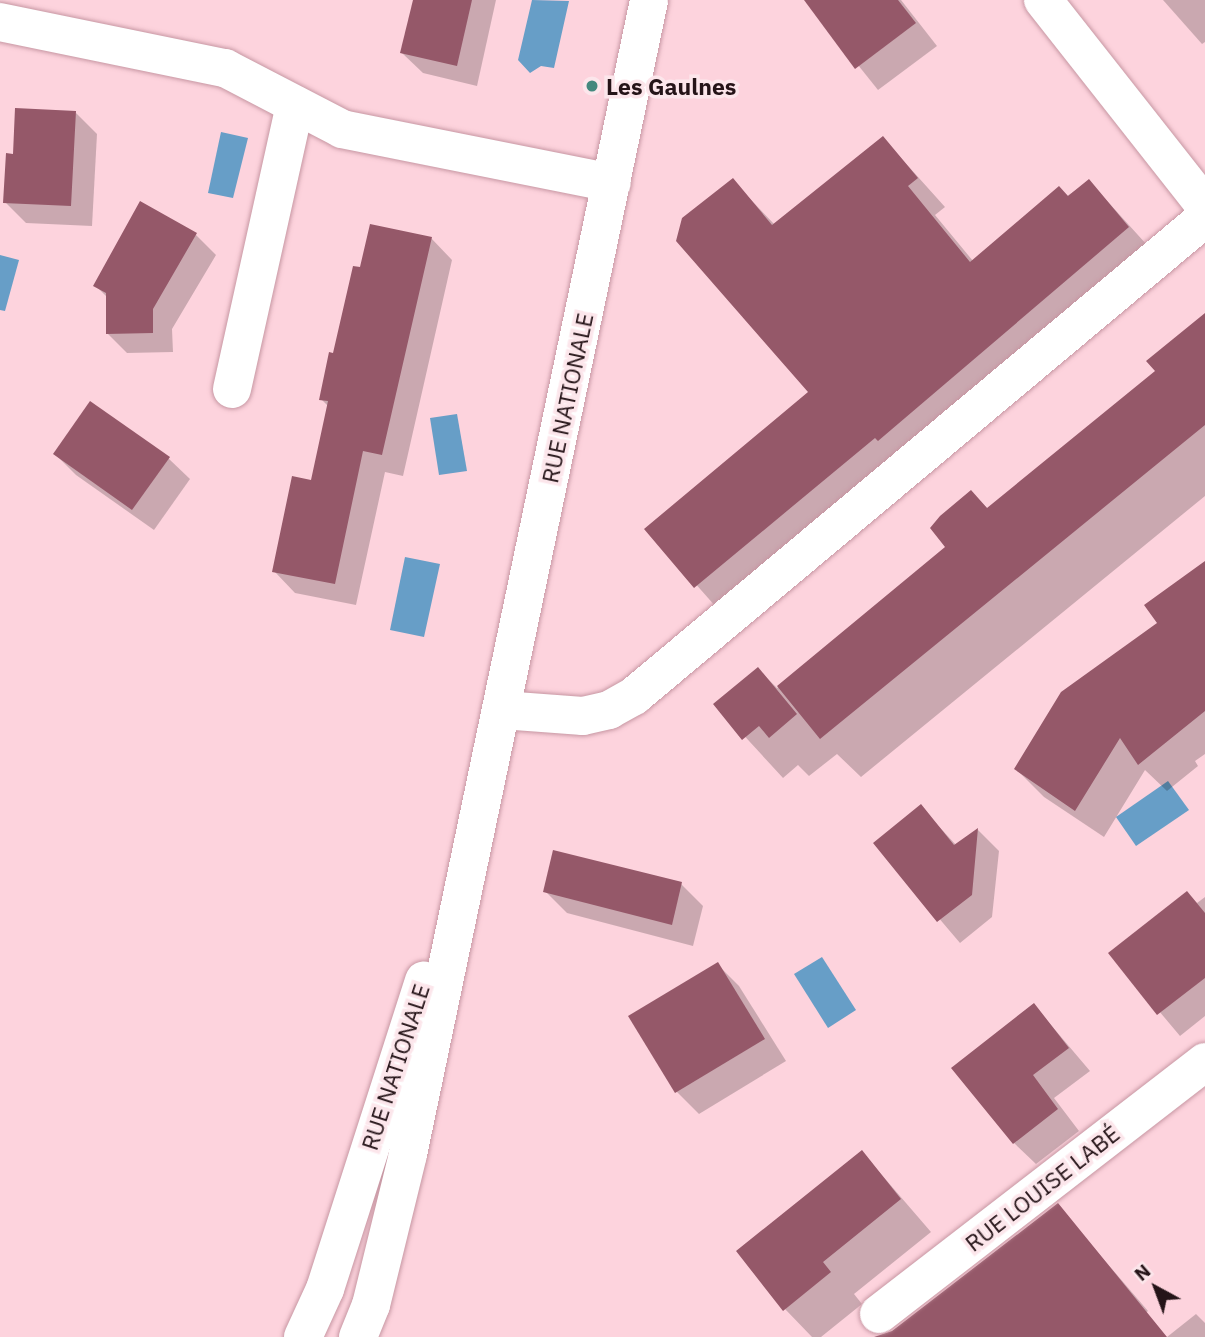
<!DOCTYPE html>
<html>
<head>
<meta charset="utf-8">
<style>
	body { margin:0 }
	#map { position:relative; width:1205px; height:1337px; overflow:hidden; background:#fdd3dd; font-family:"IBM Plex Sans",sans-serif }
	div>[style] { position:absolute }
	.water>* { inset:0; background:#679ec7 }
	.shadow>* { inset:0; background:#0003 }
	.building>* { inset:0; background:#955869 }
	.roads { filter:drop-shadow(0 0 2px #c797a3) drop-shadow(0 0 2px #c797a3) }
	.minor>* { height:38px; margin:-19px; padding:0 19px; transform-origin:19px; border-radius:19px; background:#fff }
	.major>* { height:38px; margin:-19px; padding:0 19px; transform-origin:19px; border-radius:19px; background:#fff }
	.dots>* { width:19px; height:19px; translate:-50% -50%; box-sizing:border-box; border:4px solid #fce6eb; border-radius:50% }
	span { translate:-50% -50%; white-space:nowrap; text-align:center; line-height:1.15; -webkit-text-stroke:7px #fce6eb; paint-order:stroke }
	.poi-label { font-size:23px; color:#251418; font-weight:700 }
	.left { translate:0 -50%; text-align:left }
	.street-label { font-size:23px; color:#251418 }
	.north { position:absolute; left:1121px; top:1253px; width:70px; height:70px; -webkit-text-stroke:5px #fce6eb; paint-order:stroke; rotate:319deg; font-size:19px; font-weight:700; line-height:28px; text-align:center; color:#251418 }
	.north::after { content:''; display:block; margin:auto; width:24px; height:32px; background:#251418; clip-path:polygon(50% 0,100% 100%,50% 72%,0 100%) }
</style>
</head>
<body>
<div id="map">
	<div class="water">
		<div style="clip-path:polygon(532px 0,569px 1px,554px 68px,541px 66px,530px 73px,518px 60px)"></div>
		<div style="clip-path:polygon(221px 132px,248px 138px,233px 198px,208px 193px)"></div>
		<div style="clip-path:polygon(0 255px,19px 260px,5px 311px,0 310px)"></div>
		<div style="clip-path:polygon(457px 414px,467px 471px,439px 475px,430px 418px)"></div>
		<div style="clip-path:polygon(405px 557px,440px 564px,424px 637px,390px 630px)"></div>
		<div style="clip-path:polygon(1168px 781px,1189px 810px,1136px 846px,1116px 817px)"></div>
		<div style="clip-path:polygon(822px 957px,856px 1010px,828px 1028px,794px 974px)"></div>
	</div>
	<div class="shadow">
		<div style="clip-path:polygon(414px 0,496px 0,477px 86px,423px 73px,402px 53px)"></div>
		<div style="clip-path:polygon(806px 0,901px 0,937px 46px,878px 90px)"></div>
		<div style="clip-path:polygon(1163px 0,1205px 0,1205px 42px,1202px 44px)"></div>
		<div style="clip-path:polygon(76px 113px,97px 134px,92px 226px,26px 223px,5px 202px,15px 155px)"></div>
		<div style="clip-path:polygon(883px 138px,945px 207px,935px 215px,973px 261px,1089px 181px,1157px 256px,724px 616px,647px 529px,811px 392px,732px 180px,775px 225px)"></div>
		<div style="clip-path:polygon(196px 235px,216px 255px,172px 329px,173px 352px,127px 353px,107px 333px,108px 298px,95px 285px)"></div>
		<div style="clip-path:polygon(431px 238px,452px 260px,403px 476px,385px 472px,356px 605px,295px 593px,274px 571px,313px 482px,329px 407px,321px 399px,361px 269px)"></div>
		<div style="clip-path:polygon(1205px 335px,1205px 496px,861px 777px,837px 754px,809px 776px,798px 765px,783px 778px,715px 704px,758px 669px,777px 688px,948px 547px,971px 492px,988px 509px)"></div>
		<div style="clip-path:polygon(55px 454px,168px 458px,190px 479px,154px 530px,76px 475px)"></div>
		<div style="clip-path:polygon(1205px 582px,1205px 754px,1195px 761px,1198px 766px,1167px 791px,1145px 770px,1104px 837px,1044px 797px,1016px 769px)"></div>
		<div style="clip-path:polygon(921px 807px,956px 845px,978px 830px,999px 851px,992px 917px,960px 943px,875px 843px)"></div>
		<div style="clip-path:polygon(681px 884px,703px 906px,693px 946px,567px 913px,545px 891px)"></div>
		<div style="clip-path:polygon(1187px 893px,1197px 903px,1205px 897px,1205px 1016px,1180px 1036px,1111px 954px)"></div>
		<div style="clip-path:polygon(717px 964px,739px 986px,786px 1061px,699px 1114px,677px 1092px,630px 1017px)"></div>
		<div style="clip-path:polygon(1034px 1005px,1090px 1071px,1054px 1098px,1079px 1131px,1036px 1164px,1014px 1143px)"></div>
		<div style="clip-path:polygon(862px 1152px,931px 1232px,854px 1294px,862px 1304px,821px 1337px,812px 1337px,785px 1309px)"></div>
		<div style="clip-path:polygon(1058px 1206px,1148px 1311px,1117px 1337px,900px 1337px)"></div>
		<div style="clip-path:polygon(1196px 1314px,1205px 1323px,1205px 1337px,1167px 1337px)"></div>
	</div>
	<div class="building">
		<div style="clip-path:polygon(413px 0,472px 0,457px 66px,400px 53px)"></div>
		<div style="clip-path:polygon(804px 0,898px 0,916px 23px,855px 69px)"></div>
		<div style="clip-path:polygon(15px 108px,76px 111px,71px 206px,3px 203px,6px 153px,13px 154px)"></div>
		<div style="clip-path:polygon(883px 136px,918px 178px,908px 186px,970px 262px,1059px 186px,1068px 196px,1089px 179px,1129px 227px,878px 441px,875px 438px,694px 588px,644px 529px,808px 392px,676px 241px,682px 218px,733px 178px,772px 225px)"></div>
		<div style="clip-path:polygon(140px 201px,197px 233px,153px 309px,153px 333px,106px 334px,106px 293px,93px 286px)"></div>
		<div style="clip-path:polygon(370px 224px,432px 237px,382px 455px,363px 451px,335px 584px,272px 572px,292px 476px,311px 480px,328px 401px,319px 400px,329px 352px,333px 353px,353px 266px,360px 267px)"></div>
		<div style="clip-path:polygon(1205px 313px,1205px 425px,820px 739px,777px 686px,945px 547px,930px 528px,940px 516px,971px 490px,987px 508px,1155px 371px,1146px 361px)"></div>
		<div style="clip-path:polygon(90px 401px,170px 457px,132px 510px,53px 454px)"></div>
		<div style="clip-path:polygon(1205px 561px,1205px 711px,1138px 765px,1120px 738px,1075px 811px,1014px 769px,1061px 692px,1157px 623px,1144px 605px)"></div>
		<div style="clip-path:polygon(758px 667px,797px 714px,769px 738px,759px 726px,742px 740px,713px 704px)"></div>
		<div style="clip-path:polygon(921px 804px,954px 845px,978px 828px,972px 895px,937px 922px,873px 843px)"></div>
		<div style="clip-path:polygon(553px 850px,682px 882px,672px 925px,543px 892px)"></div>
		<div style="clip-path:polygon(1187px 891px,1205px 913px,1205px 978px,1157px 1015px,1108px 953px)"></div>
		<div style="clip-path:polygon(718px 962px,765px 1039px,675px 1093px,628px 1016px)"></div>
		<div style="clip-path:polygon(1034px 1003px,1069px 1048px,1033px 1075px,1058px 1109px,1013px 1144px,951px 1068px)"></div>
		<div style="clip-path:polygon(862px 1150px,901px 1199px,823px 1262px,831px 1272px,783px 1311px,736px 1251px)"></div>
		<div style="clip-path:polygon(1058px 1203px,1167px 1337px,874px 1337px,892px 1331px)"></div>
	</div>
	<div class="roads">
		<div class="minor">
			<div style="left:1043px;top:0;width:262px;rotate:51.8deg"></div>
			<div style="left:0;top:22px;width:230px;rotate:11.6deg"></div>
			<div style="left:225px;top:68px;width:132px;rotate:27.5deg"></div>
			<div style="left:342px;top:129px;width:275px;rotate:11.3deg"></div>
			<div style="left:232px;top:389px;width:291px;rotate:-77.5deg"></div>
			<div style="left:502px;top:710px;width:81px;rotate:4.2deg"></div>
			<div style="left:583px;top:716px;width:27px;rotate:-13deg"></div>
			<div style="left:609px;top:710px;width:29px;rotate:-29deg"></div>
			<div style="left:634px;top:696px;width:745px;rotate:-39.93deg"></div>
			<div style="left:879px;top:1314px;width:412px;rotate:-37.7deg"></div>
		</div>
		<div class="major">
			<div style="left:303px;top:1337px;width:53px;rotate:-65.4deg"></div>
			<div style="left:325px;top:1289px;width:324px;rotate:-72.2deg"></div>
			<div style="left:358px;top:1337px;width:35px;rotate:-68deg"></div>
			<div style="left:371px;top:1305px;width:155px;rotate:-76.2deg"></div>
			<div style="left:408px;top:1154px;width:1179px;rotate:-78.2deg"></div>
		</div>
	</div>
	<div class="dots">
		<div style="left:592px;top:86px;background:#44897e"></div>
	</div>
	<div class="poi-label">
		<span class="left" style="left:606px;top:86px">Les Gaulnes</span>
	</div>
	<div class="street-label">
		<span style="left:567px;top:398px;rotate:-78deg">RUE NATIONALE</span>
		<span style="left:395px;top:1067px;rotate:-72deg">RUE NATIONALE</span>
		<span style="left:1042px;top:1188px;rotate:-38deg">RUE LOUISE LABÉ</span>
	</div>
	<div class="north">N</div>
</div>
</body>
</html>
